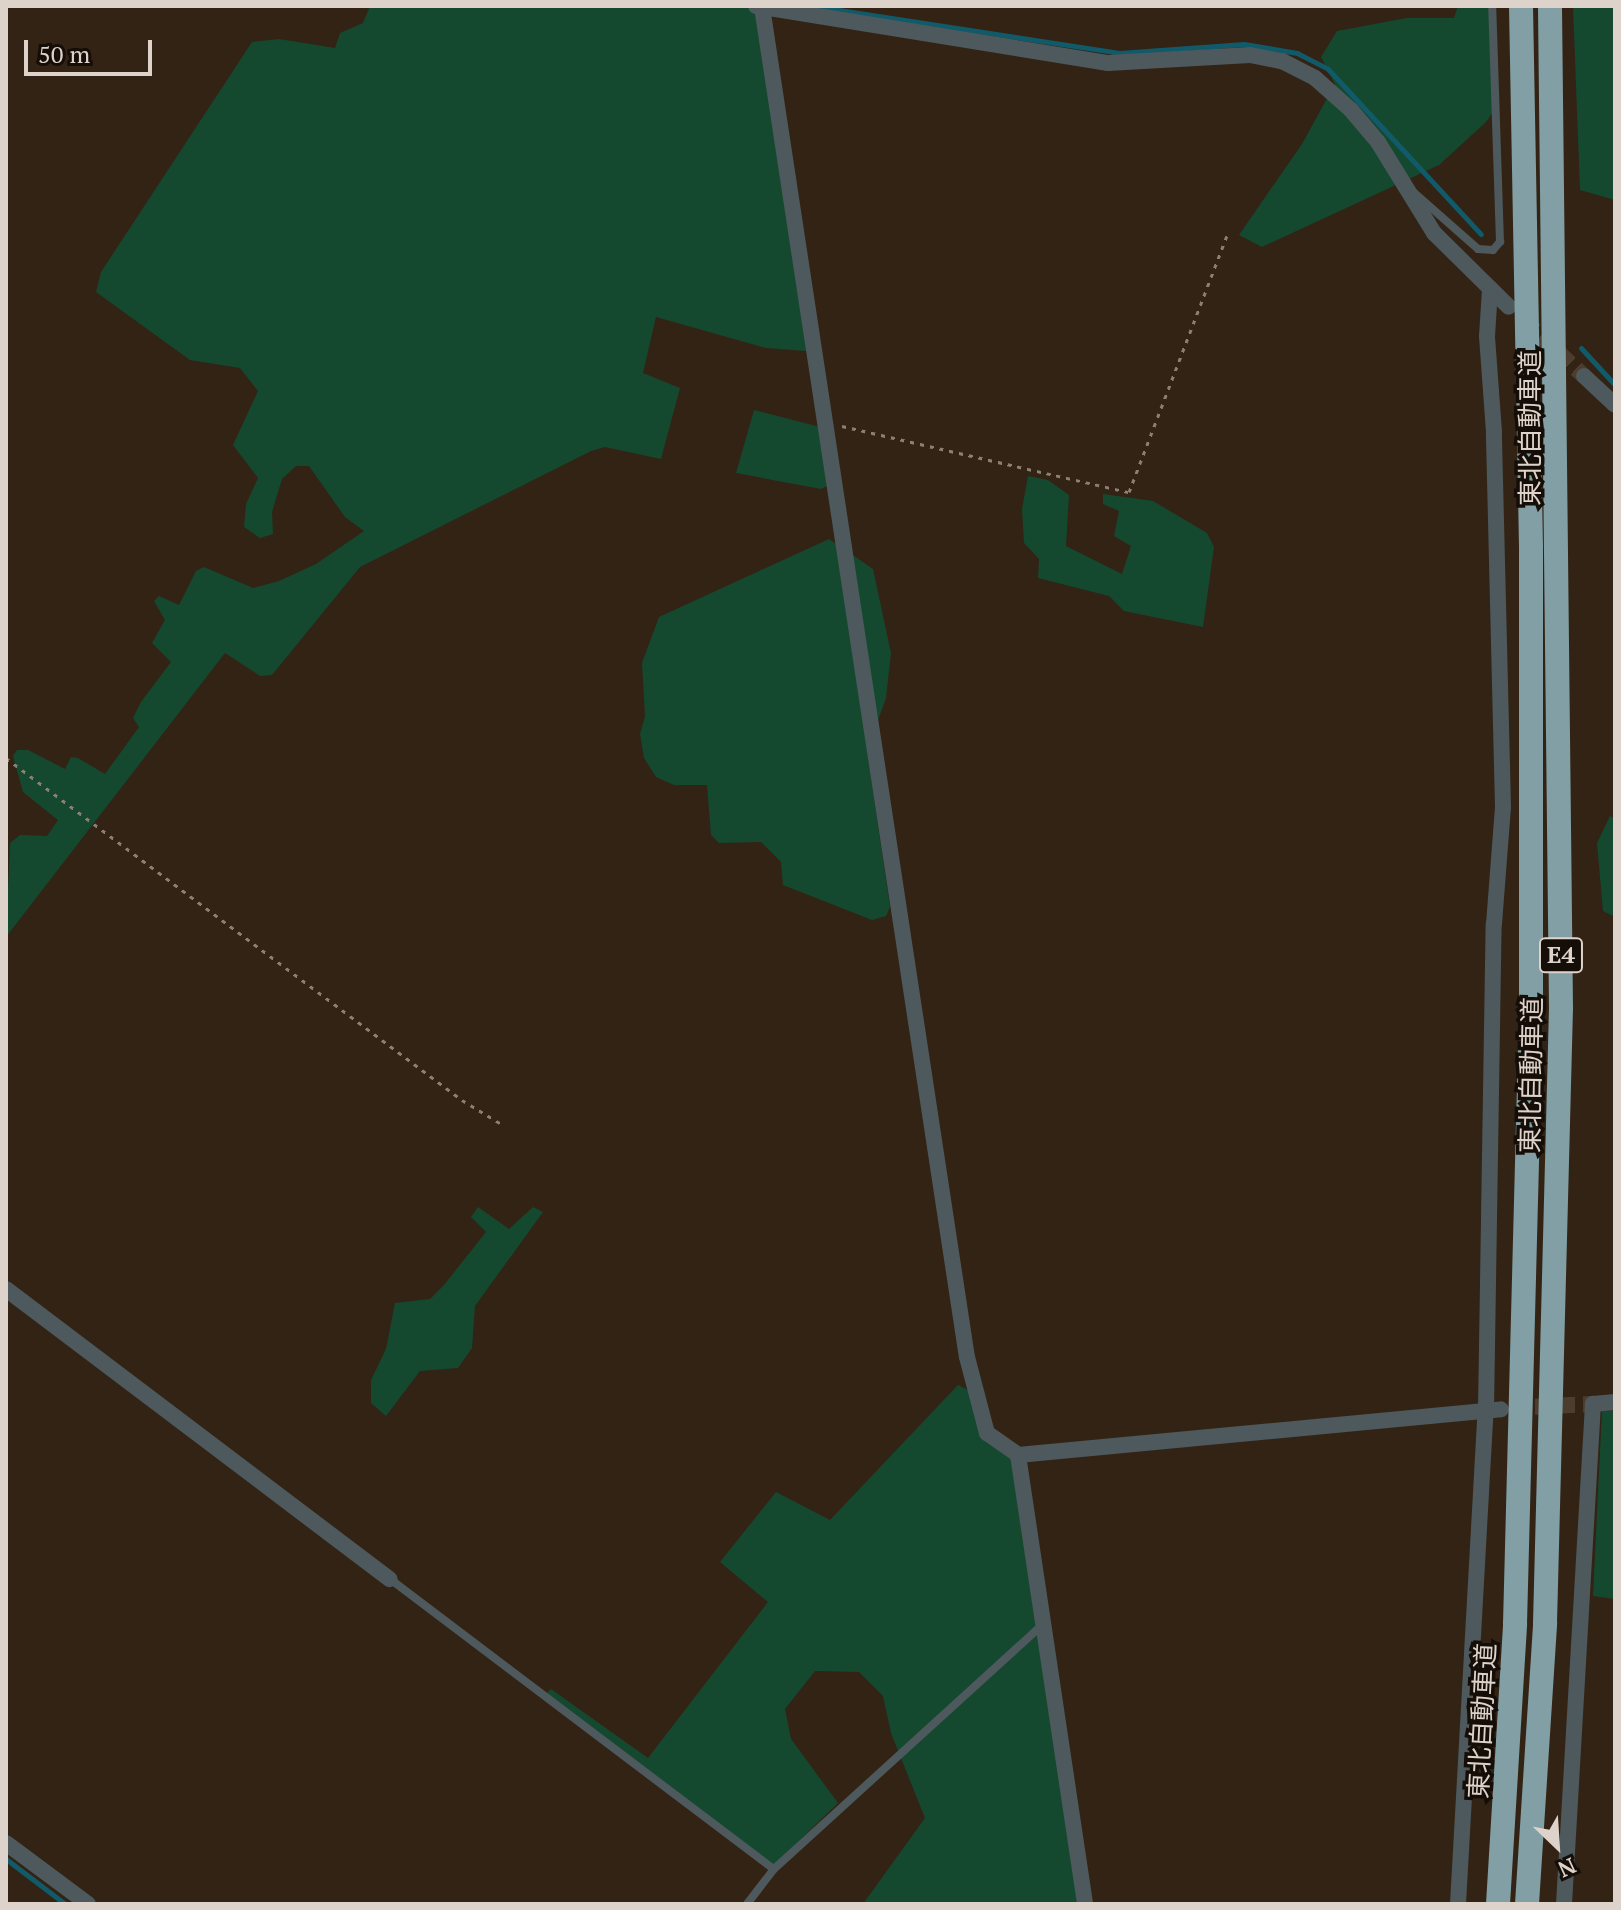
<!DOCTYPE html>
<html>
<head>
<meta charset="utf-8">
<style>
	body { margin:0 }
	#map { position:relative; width:1621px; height:1910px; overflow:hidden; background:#322314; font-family:"PT Serif","Noto Sans JP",serif }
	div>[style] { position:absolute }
	.green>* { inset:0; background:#144930 }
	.stream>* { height:5px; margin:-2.5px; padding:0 2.5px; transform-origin:2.5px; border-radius:2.5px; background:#115a69 }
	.street-tunnel>* { height:16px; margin-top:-8px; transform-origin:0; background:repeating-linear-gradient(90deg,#4c3d2f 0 16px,transparent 0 24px) }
	.path>* { height:3px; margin-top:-1.5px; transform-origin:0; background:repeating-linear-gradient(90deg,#8c7f74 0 4px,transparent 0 10px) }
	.lane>* { height:8px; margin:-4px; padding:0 4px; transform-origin:4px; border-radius:4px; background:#4d595c }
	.street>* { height:16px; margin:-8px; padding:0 8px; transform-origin:8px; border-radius:8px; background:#4d595c }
	.highway>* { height:24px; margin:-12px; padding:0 12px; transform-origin:12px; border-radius:12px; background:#819fa4 }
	span { translate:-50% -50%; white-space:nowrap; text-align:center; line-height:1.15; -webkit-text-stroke:7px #150e08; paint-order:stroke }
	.shield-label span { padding:2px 6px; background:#150e08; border:2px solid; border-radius:6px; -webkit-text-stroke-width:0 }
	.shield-label { font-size:24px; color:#ded3ca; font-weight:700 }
	.street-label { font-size:26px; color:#ded3ca }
	.frame { position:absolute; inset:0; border:8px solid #ded3ca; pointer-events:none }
	.north { position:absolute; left:1517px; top:1806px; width:80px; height:80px; -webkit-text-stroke:6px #150e08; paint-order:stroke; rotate:155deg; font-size:22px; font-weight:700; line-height:32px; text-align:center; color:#ded3ca }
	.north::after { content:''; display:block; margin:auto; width:28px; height:36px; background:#ded3ca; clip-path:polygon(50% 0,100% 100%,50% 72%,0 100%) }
	.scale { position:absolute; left:24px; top:40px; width:128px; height:36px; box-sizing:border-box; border:4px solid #ded3ca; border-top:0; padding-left:10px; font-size:24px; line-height:28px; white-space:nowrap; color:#ded3ca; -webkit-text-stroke:6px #150e08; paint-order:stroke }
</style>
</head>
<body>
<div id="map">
	<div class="green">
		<div style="clip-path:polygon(370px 6px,757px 6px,773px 38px,816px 344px,806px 351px,766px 348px,656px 317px,643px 373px,680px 388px,661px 459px,605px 447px,591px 451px,360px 567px,272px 675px,260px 676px,225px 653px,6px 937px,10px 843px,20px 835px,47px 836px,58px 820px,23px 792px,13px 756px,17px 750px,28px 750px,65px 769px,71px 757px,78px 758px,105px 774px,139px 727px,133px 718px,141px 702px,171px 662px,152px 643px,165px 620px,154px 601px,159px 596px,179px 605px,196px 571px,204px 567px,253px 588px,279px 581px,316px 564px,364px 531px,345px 517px,309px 466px,296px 466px,282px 479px,272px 512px,273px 534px,260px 538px,244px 527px,246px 504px,258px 478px,233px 445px,258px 391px,240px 368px,190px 360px,96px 292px,101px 272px,252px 42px,279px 39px,335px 48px,340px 33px,363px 23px)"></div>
		<div style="clip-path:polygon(1458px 6px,1490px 6px,1493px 112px,1486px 122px,1439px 165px,1262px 247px,1239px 235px,1302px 144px,1335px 84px,1321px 57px,1337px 31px,1407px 18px,1454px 18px)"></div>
		<div style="clip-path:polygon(1573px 6px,1615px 6px,1615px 200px,1580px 190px)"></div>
		<div style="clip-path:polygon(754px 410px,820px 427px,827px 486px,821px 489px,736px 473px)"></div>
		<div style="clip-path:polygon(1028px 476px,1048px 480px,1069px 495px,1066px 546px,1122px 574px,1131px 546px,1114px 536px,1119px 511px,1103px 504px,1103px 494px,1153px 501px,1207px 533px,1214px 547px,1203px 627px,1124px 611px,1109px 596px,1038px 578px,1039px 559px,1024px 543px,1022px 509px)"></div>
		<div style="clip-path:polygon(829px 539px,873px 569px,891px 653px,886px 698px,867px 751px,890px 907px,886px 916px,872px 920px,783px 885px,781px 862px,761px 842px,719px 843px,711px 835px,707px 785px,674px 785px,656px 777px,644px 758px,640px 734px,645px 716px,642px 663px,659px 617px)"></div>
		<div style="clip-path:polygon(1610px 816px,1615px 819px,1615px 917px,1603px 911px,1597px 843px)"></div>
		<div style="clip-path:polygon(478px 1207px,509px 1229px,533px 1207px,543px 1212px,475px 1306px,472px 1348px,458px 1368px,420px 1371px,386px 1416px,371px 1403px,371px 1380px,386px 1349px,395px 1303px,430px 1299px,444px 1285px,486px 1232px,471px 1217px)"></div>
		<div style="clip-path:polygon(958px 1385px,970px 1391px,977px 1420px,1013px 1456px,1082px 1904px,863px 1904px,925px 1818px,891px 1733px,883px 1696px,859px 1672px,815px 1671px,785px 1709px,791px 1739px,838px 1803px,773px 1866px,546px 1694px,551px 1689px,648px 1758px,768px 1602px,720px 1562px,776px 1492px,830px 1520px)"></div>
		<div style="clip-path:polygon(1602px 1411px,1615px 1411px,1615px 1599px,1593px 1596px)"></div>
	</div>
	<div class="stream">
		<div style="left:813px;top:6px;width:310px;rotate:8.7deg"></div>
		<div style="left:1119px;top:53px;width:125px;rotate:-4.1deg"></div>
		<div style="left:1244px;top:44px;width:54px;rotate:9.6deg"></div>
		<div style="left:1297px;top:53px;width:35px;rotate:27deg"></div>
		<div style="left:1328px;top:69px;width:225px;rotate:47.2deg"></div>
		<div style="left:1581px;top:348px;width:50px;rotate:47.4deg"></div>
		<div style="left:6px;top:1859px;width:74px;rotate:37.3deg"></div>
	</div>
	<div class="street-tunnel">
		<div style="left:1523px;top:320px;width:83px;rotate:42.6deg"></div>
		<div style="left:1511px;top:1408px;width:82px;rotate:-2.8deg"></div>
	</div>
	<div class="path">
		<div style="left:842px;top:426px;width:294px;rotate:13deg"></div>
		<div style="left:1129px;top:492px;width:277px;rotate:-69.1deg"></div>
		<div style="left:6px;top:758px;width:570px;rotate:36.87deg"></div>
		<div style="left:462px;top:1100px;width:48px;rotate:31.4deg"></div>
	</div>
	<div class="lane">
		<div style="left:1411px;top:190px;width:89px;rotate:41.4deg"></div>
		<div style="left:1478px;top:249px;width:15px;rotate:4deg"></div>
		<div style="left:1493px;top:250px;width:11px;rotate:-49deg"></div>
		<div style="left:1500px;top:242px;width:236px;rotate:-91.9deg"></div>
		<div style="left:390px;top:1579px;width:481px;rotate:37.1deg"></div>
		<div style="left:747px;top:1904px;width:44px;rotate:-52.4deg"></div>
		<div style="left:774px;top:1869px;width:361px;rotate:-42.3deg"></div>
	</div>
	<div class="street">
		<div style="left:756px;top:6px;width:357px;rotate:9.2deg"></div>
		<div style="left:1108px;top:63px;width:142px;rotate:-3.2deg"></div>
		<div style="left:1250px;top:55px;width:33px;rotate:11deg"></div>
		<div style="left:1282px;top:61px;width:37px;rotate:27deg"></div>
		<div style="left:1315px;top:78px;width:48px;rotate:41.6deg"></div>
		<div style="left:1351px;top:110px;width:42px;rotate:49.8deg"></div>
		<div style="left:1378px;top:142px;width:107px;rotate:58.4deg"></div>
		<div style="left:1434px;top:233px;width:105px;rotate:44.6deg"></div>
		<div style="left:762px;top:7px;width:1365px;rotate:81.37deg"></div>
		<div style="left:967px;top:1357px;width:79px;rotate:75.3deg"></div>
		<div style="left:987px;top:1433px;width:38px;rotate:35deg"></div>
		<div style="left:1018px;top:1455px;width:485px;rotate:-5.4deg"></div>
		<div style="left:1584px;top:376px;width:42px;rotate:43.1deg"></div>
		<div style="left:6px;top:1289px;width:481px;rotate:37.1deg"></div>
		<div style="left:1018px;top:1455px;width:454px;rotate:81.5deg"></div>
		<div style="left:6px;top:1843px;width:102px;rotate:36.6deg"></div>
		<div style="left:1458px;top:1904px;width:495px;rotate:-86.8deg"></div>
		<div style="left:1486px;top:1410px;width:486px;rotate:-89.1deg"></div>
		<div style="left:1494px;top:924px;width:117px;rotate:-85.6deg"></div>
		<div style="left:1503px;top:807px;width:375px;rotate:-91.4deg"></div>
		<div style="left:1494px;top:432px;width:96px;rotate:-94.2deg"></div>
		<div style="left:1487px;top:336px;width:46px;rotate:-86.3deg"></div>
		<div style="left:1564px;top:1904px;width:501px;rotate:-86.68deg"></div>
		<div style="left:1593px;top:1404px;width:22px;rotate:-5deg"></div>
	</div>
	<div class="highway">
		<div style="left:1498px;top:1904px;width:281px;rotate:-86.5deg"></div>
		<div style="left:1515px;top:1624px;width:615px;rotate:-88.51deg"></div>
		<div style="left:1531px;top:1009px;width:462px;rotate:-90deg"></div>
		<div style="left:1531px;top:547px;width:541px;rotate:-91.06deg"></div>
		<div style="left:1527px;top:1904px;width:282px;rotate:-86.3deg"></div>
		<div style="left:1545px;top:1623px;width:615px;rotate:-88.51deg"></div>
		<div style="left:1561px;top:1008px;width:1002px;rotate:-90.63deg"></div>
	</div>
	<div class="shield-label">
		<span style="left:1561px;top:955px">E4</span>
	</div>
	<div class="street-label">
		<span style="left:1530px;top:428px;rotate:-90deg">東北自動車道</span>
		<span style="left:1531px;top:1075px;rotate:-89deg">東北自動車道</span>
		<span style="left:1482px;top:1721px;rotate:-87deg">東北自動車道</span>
	</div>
	<div class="frame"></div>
	<div class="north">N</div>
	<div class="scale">50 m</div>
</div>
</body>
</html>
